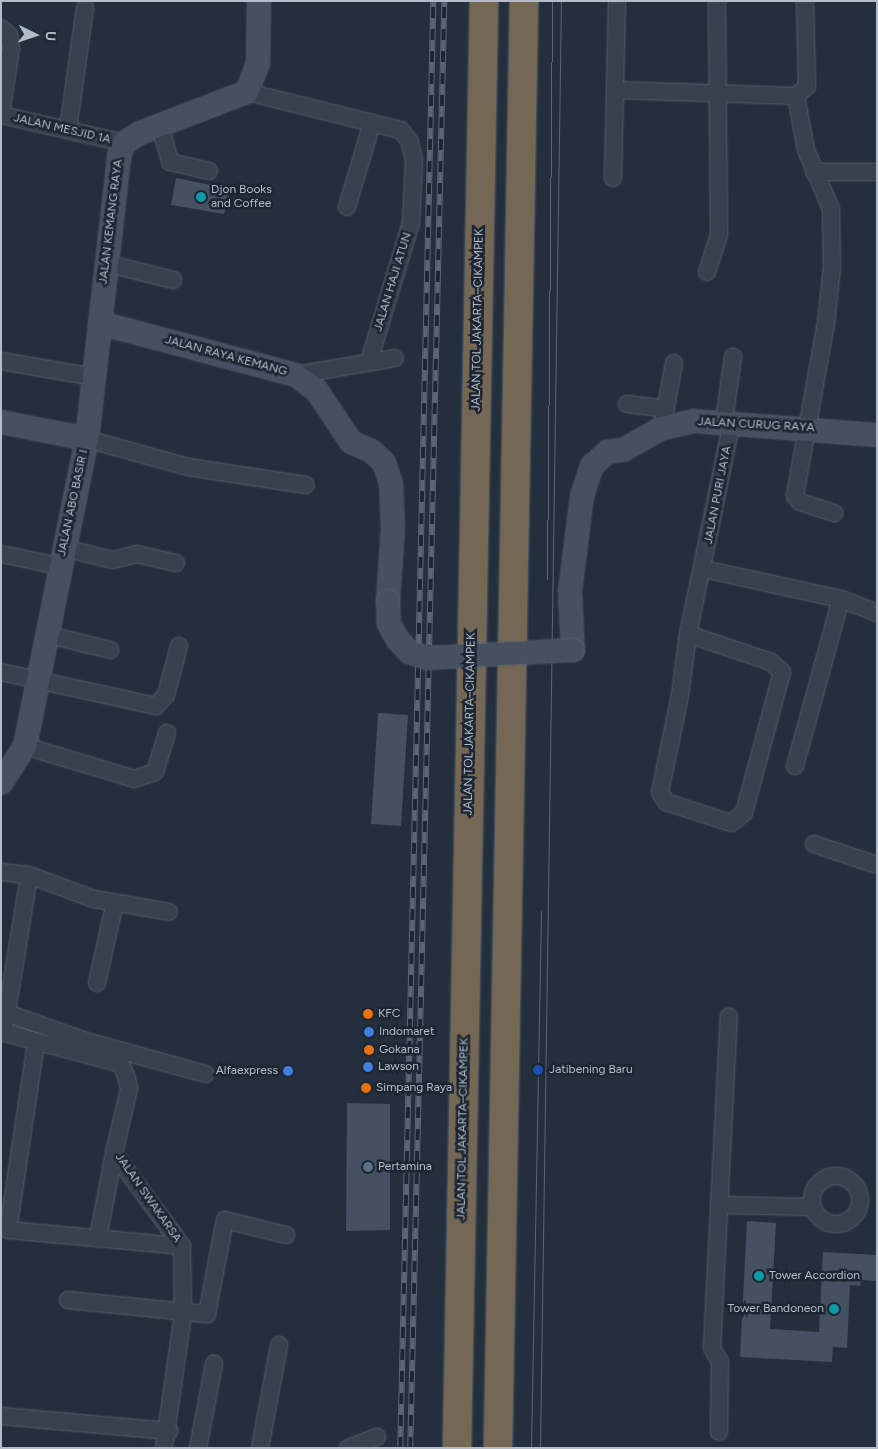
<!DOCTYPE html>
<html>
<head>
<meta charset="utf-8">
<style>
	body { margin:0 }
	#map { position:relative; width:878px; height:1449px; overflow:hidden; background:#242f3e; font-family:Figtree,sans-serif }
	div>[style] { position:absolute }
	.building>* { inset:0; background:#455162 }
	.roads { filter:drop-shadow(0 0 1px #565f6c) drop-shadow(0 0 1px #565f6c) }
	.street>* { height:16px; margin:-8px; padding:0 8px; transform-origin:8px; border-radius:8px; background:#38414e }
	.street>.ring { margin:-8px; padding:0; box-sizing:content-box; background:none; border:16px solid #38414e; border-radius:50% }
	.secondary>* { height:22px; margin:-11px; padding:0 11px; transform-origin:11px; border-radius:11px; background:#465061 }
	.highway>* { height:28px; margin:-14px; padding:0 14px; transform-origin:14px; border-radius:14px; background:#746855 }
	.tram>* { height:1px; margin:-0.5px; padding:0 0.5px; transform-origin:0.5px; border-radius:0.5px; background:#5a6575 }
	.rail>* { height:5.5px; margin-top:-2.75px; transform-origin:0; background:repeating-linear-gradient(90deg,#1d2633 0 11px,#5a6575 0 22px); box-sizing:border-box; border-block:1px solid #5a6575 }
	.bridges { filter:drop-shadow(0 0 1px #565f6c) drop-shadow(0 0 1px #565f6c) }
	.secondary-bridge>* { height:22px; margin:-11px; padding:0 11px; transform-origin:11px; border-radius:11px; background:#465061 }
	.dots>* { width:14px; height:14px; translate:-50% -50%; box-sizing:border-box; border:2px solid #1d2633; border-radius:50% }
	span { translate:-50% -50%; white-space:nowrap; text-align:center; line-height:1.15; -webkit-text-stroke:5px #1d2633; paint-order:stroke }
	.street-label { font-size:12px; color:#b4bcc9 }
	.poi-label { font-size:12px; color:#b4bcc9 }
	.left { translate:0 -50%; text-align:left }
	.right { translate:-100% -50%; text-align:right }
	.frame { position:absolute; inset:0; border:2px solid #b4bcc9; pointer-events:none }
	.north { position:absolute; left:10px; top:10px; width:50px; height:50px; -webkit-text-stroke:4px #1d2633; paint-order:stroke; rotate:94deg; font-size:14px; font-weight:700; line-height:20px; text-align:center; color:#b4bcc9 }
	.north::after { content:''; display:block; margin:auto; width:18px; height:22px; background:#b4bcc9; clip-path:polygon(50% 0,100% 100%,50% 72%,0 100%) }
</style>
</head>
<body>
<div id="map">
	<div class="building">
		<div style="clip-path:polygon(176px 178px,231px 189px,224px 214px,171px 205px)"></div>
		<div style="clip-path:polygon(378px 713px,408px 715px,401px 826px,371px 824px)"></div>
		<div style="clip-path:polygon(347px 1103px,390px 1104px,390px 1230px,346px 1231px)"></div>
		<div style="clip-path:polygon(747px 1221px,776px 1223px,770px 1329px,819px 1332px,823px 1252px,877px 1255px,877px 1281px,861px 1280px,860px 1286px,850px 1285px,847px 1348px,833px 1347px,832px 1362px,740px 1357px)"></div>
	</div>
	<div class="roads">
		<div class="street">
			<div style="left:617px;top:1px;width:89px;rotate:91.3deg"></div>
			<div style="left:615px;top:90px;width:181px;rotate:1.9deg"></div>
			<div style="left:796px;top:96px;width:15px;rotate:-42deg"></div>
			<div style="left:807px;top:86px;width:85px;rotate:-91.3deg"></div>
			<div style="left:1px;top:28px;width:11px;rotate:41deg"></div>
			<div style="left:9px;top:35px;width:13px;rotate:81deg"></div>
			<div style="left:11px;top:48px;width:66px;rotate:98.7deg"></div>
			<div style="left:247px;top:92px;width:159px;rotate:13.9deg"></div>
			<div style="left:401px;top:130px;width:15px;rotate:53deg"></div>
			<div style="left:410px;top:142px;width:19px;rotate:78deg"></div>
			<div style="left:414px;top:161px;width:62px;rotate:92.8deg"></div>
			<div style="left:411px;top:223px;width:144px;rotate:106.9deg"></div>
			<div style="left:796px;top:96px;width:55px;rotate:79.5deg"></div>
			<div style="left:806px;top:150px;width:64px;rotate:67deg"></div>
			<div style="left:831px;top:209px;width:58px;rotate:89deg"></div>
			<div style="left:832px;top:267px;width:56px;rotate:96.1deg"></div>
			<div style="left:826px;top:323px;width:176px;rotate:100.2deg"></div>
			<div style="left:795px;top:496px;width:8px;rotate:50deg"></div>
			<div style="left:800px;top:502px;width:36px;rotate:18deg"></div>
			<div style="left:1px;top:115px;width:126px;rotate:12.8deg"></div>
			<div style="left:160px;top:126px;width:37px;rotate:74deg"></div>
			<div style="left:170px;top:162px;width:40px;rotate:13deg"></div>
			<div style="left:68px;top:129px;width:122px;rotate:-82deg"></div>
			<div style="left:814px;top:172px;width:63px"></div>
			<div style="left:613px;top:178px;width:88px;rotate:-88.7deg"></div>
			<div style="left:347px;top:207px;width:88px;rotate:-73.4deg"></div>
			<div style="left:105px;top:263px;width:70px;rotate:14deg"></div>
			<div style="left:707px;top:272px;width:40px;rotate:-72deg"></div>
			<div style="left:719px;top:234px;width:233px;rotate:-90.5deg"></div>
			<div style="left:1px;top:361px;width:94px;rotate:9.8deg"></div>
			<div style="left:296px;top:375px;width:100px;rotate:-9.7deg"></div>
			<div style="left:627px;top:404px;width:39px;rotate:7deg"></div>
			<div style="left:724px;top:421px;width:65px;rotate:-82deg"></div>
			<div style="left:662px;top:428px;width:66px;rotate:-79.5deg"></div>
			<div style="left:87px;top:439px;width:105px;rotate:15.5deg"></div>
			<div style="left:188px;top:467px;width:119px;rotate:8.7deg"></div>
			<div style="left:64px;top:548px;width:50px;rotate:13.8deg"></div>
			<div style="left:113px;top:560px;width:25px;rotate:-14deg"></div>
			<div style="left:137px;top:554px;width:40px;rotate:13deg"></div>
			<div style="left:1px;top:554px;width:59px;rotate:11.7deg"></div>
			<div style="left:704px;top:569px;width:140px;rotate:12.4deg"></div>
			<div style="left:841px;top:599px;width:39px;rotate:21deg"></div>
			<div style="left:688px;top:634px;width:88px;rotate:18.6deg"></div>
			<div style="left:771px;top:662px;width:15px;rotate:42deg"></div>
			<div style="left:782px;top:672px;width:146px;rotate:105.1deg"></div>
			<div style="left:744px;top:813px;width:16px;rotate:142deg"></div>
			<div style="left:731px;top:823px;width:68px;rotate:-162.1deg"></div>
			<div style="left:666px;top:802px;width:12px;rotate:-121deg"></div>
			<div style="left:660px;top:792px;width:99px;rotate:-78.3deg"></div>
			<div style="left:680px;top:695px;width:62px;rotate:-82.5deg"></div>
			<div style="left:688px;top:634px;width:217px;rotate:-78.3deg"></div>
			<div style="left:49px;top:635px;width:63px;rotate:13.8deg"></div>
			<div style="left:1px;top:672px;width:159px;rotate:12.4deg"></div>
			<div style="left:156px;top:706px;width:15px;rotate:-48deg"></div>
			<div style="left:166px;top:695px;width:51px;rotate:-75.1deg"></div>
			<div style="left:25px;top:746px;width:114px;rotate:16.8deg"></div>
			<div style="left:134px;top:779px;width:22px;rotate:-18deg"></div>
			<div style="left:155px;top:772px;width:41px;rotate:-72.9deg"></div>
			<div style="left:795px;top:766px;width:173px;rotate:-74.6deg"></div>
			<div style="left:814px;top:844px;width:66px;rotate:18.4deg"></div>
			<div style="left:1px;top:872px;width:28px;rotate:6deg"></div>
			<div style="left:29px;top:875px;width:69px;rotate:20.3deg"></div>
			<div style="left:94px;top:899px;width:76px;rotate:9.8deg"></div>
			<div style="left:97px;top:983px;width:83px;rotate:-77.5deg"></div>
			<div style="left:7px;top:1013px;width:84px;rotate:19.5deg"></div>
			<div style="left:86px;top:1041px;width:124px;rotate:15.4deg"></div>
			<div style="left:5px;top:1024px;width:151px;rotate:-80.8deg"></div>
			<div style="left:1px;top:1032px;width:124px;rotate:14.9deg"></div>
			<div style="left:121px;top:1064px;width:15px;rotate:67deg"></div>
			<div style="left:127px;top:1078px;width:11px;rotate:80deg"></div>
			<div style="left:129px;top:1089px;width:66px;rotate:103.2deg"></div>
			<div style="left:114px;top:1153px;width:115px;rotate:53.8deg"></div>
			<div style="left:182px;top:1246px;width:68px;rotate:89.2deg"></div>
			<div style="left:183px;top:1314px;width:135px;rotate:98.1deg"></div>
			<div style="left:36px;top:1043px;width:189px;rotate:98.5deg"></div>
			<div style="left:8px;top:1230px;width:175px;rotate:5.3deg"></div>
			<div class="ring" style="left:812px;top:1176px;width:32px;height:32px"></div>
			<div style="left:719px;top:1205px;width:93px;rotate:1.2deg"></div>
			<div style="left:98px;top:1238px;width:86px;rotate:-79.3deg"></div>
			<div style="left:68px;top:1300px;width:140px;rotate:5.8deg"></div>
			<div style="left:207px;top:1314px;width:96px;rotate:-79.2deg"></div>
			<div style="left:225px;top:1220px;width:63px;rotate:13.8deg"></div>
			<div style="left:1px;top:1416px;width:169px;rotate:5.1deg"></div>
			<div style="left:719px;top:1432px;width:70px;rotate:-89.2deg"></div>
			<div style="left:720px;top:1362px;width:16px;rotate:-120deg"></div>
			<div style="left:712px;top:1348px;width:332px;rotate:-87.1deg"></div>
			<div style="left:198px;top:1448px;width:86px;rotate:-79.2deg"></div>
			<div style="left:260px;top:1448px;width:105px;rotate:-79.5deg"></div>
			<div style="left:348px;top:1448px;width:31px;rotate:-21deg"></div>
		</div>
		<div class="secondary">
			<div style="left:100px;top:323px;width:203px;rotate:14.9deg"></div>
			<div style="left:296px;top:375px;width:26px;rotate:37deg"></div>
			<div style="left:317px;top:391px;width:61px;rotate:56.3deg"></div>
			<div style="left:351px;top:442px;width:24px;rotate:24deg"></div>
			<div style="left:373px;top:452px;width:16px;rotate:45deg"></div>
			<div style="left:384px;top:463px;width:21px;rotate:71deg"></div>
			<div style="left:391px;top:483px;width:45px;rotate:87.5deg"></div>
			<div style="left:393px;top:528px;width:73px;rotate:93.9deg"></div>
			<div style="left:1px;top:422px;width:88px;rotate:11.2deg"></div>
			<div style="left:573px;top:650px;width:58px;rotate:-93deg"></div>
			<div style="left:570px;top:592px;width:97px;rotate:-82.9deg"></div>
			<div style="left:582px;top:496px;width:32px;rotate:-72deg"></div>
			<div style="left:592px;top:466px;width:21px;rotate:-43deg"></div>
			<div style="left:607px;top:452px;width:16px;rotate:-7deg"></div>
			<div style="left:623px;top:450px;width:45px;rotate:-29.4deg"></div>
			<div style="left:662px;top:428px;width:33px;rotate:-12deg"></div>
			<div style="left:694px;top:421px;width:184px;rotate:4.4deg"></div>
			<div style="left:1px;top:783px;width:44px;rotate:-57deg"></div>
			<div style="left:25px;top:746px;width:313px;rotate:-78.6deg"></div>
			<div style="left:87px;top:439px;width:285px;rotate:-83.5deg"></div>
			<div style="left:119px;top:156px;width:14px;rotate:-69deg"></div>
			<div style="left:124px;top:143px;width:19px;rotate:-32deg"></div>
			<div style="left:140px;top:133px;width:115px;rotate:-21deg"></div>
			<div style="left:247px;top:92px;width:31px;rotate:-69deg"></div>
			<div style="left:258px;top:63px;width:62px;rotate:-89.1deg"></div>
		</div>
		<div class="highway">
			<div style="left:457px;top:1448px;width:1447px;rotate:-88.93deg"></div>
			<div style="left:498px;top:1448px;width:1447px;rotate:-88.97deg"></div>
		</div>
	</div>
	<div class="tram">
		<div style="left:547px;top:579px;width:578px;rotate:-89.5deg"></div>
		<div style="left:531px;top:1448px;width:537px;rotate:-88.93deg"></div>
		<div style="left:540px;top:1448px;width:1447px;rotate:-89.17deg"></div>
	</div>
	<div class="rail">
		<div style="left:400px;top:1448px;width:1447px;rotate:-88.69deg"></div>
		<div style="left:410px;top:1448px;width:1447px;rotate:-88.65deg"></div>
	</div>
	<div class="bridges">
		<div class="secondary-bridge">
			<div style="left:388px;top:601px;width:23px;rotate:88deg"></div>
			<div style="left:389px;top:624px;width:18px;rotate:61deg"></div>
			<div style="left:398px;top:640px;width:16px;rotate:47deg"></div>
			<div style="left:409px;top:652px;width:20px;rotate:18deg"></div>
			<div style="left:428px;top:658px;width:145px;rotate:-3.2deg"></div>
		</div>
	</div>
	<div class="dots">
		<div style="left:201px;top:197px;background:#0f9aa8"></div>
		<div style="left:368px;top:1014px;background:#e8710a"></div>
		<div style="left:369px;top:1032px;background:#3f7fe0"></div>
		<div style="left:369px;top:1050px;background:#e8710a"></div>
		<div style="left:368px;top:1067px;background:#3f7fe0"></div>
		<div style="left:538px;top:1070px;background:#1a4fb4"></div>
		<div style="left:288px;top:1071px;background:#3f7fe0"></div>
		<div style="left:366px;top:1088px;background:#e8710a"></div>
		<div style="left:368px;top:1167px;background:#5c6f8a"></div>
		<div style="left:759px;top:1276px;background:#0f9aa8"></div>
		<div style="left:834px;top:1309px;background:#0f9aa8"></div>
	</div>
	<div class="street-label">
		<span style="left:62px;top:129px;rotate:13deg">JALAN MESJID 1A</span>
		<span style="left:111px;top:222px;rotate:-83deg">JALAN KEMANG RAYA</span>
		<span style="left:393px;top:282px;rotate:-73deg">JALAN HAJI ATUN</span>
		<span style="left:478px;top:320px;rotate:-89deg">JALAN TOL JAKARTA–CIKAMPEK</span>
		<span style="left:226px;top:356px;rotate:15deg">JALAN RAYA KEMANG</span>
		<span style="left:756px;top:425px;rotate:3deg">JALAN CURUG RAYA</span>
		<span style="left:718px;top:495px;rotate:-79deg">JALAN PURI JAYA</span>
		<span style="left:73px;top:503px;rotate:-78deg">JALAN ABO BASIR I</span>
		<span style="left:470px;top:724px;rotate:-89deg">JALAN TOL JAKARTA–CIKAMPEK</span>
		<span style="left:463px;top:1129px;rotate:-89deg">JALAN TOL JAKARTA–CIKAMPEK</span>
		<span style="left:148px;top:1198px;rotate:55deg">JALAN SWAKARSA</span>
	</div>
	<div class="poi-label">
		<span class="left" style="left:211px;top:197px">Djon Books<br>and Coffee</span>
		<span class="left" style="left:378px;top:1014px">KFC</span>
		<span class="left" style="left:379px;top:1032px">Indomaret</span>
		<span class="left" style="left:379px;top:1050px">Gokana</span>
		<span class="left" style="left:378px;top:1067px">Lawson</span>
		<span class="left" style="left:549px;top:1070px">Jatibening Baru</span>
		<span class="right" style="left:278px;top:1071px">Alfaexpress</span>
		<span class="left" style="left:376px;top:1088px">Simpang Raya</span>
		<span class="left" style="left:378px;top:1167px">Pertamina</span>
		<span class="left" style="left:769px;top:1276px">Tower Accordion</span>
		<span class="right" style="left:824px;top:1309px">Tower Bandoneon</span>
	</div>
	<div class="frame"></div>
	<div class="north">U</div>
</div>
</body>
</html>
